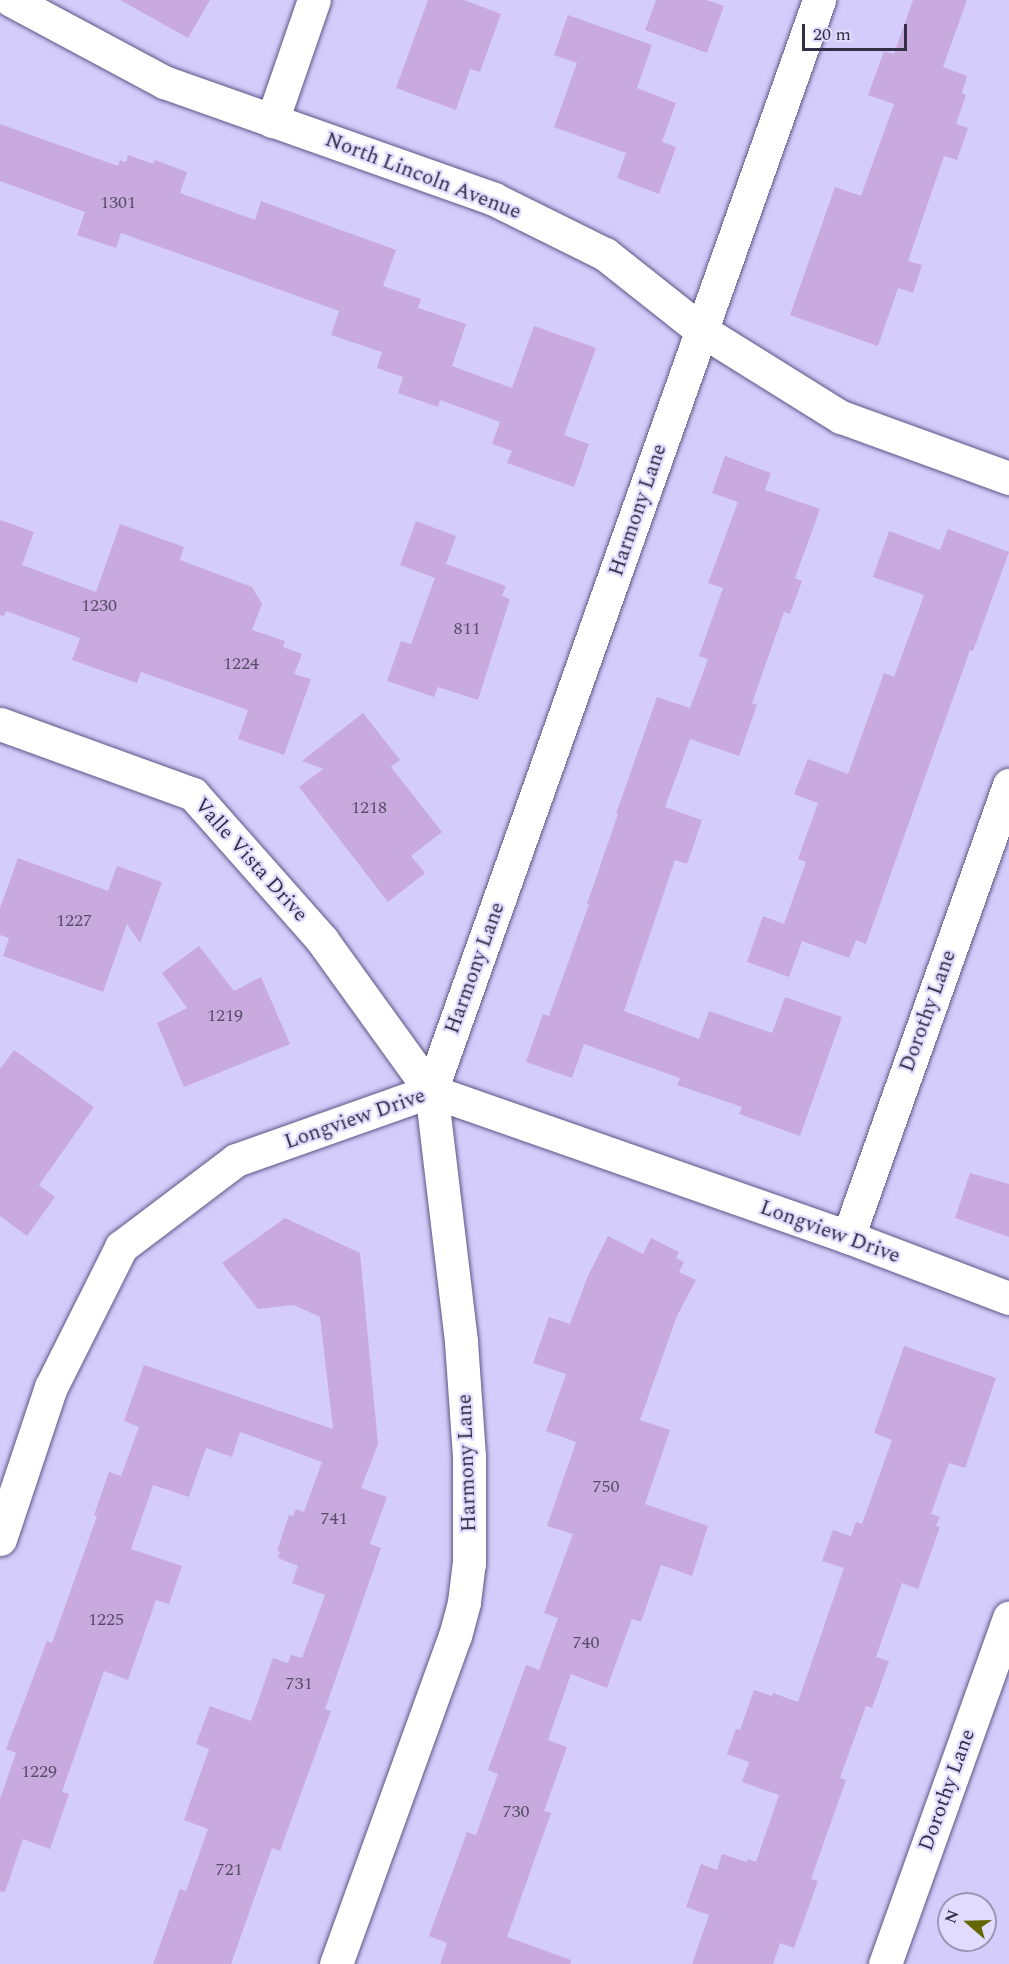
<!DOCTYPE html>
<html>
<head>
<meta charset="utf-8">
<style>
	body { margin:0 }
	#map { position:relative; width:1009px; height:1964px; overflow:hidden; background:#d4cdfb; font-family:Spectral,serif }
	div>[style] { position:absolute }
	.building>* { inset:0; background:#c9aade }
	.roads { filter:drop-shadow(0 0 2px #5e5586) drop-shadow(0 0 2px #5e5586) }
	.minor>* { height:33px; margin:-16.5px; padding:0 16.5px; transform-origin:16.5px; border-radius:16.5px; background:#fff }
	span { translate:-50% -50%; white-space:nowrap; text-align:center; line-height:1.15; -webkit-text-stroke:4.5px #e1dcff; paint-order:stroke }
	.number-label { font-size:18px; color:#584e6b }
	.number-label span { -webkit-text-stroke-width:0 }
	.street-label { font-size:21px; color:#332f45 }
	.north { position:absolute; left:937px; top:1892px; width:60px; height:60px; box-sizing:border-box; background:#e1dcff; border:2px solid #9b97b5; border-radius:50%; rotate:290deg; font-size:16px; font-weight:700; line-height:24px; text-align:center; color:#332f45 }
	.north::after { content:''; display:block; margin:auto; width:21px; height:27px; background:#646704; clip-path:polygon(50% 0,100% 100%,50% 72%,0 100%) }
	.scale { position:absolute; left:802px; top:24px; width:105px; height:27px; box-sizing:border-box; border:3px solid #332f45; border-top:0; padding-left:8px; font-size:18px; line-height:21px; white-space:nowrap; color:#332f45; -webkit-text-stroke:4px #e1dcff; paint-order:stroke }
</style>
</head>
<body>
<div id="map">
	<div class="building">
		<div style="clip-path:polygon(120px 0,210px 0,188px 38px)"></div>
		<div style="clip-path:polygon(428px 0,464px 0,501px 14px,480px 72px,470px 69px,456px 110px,396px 88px)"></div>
		<div style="clip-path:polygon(656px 0,706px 0,724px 6px,707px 53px,645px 30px)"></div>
		<div style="clip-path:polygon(913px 0,967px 0,943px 67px,967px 76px,962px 93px,966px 95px,956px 124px,968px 128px,957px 160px,944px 156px,908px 261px,922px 265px,913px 293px,898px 288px,878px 346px,790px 315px,835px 187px,861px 196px,894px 104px,868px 95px,884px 51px,894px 54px)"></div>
		<div style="clip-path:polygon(568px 15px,652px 45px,637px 88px,676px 103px,662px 142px,676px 147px,659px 194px,617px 178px,626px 153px,554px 127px,577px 63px,554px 55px)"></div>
		<div style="clip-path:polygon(0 124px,118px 166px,120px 160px,126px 162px,128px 155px,153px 164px,155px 160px,187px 172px,180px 193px,255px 220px,261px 201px,396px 250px,383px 286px,421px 299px,418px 308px,466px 324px,452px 366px,512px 388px,534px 326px,596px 348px,564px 435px,589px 444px,574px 487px,507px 463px,512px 451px,492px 444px,500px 422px,440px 400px,438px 407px,398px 393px,403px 377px,377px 368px,382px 352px,331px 335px,339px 311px,121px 233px,116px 248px,77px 235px,85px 212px,0 181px)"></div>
		<div style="clip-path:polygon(725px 456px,771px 473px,765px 490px,820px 509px,795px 578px,802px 581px,790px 614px,784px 612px,752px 703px,757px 705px,739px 756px,690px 739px,665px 807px,702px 820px,687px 864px,675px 860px,624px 1011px,699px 1039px,709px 1011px,772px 1033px,785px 997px,842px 1017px,800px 1136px,739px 1114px,742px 1107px,677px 1085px,680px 1078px,584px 1044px,572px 1078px,526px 1062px,543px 1014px,549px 1016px,589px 904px,587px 904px,618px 814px,616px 814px,657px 697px,690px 708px,708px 659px,699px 656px,723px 588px,708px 583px,738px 502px,712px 493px)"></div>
		<div style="clip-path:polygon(0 520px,34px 532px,22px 565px,96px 592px,120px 524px,184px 547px,180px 560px,252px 587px,262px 604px,252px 630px,285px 641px,283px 647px,302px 654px,294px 674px,311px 679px,284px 755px,238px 739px,248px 710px,141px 672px,137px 683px,72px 660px,80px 638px,6px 611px,4px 616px,0 615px)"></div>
		<div style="clip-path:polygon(416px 521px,456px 536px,446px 564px,506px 586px,502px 596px,510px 599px,478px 700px,438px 687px,434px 697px,387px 681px,401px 641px,411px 644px,435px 578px,400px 565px)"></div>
		<div style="clip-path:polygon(948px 529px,1009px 552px,973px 651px,970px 650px,866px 944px,856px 940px,849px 958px,802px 941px,789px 977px,747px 962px,763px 916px,784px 924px,806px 862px,798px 859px,818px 803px,794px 794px,808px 759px,848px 774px,884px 673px,894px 677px,924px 595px,873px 577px,889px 531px,940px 550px)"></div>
		<div style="clip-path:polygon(363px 713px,400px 760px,391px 767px,442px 832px,411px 856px,425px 873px,388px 902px,299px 787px,323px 769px,302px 761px)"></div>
		<div style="clip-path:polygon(18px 858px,108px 891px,117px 866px,162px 882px,140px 943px,127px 924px,103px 992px,3px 956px,9px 938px,0 935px,0 908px)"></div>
		<div style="clip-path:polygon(199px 946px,234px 991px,261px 977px,290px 1044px,184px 1087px,157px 1023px,187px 1008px,162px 973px)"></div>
		<div style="clip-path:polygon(14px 1050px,94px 1107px,39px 1185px,55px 1197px,27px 1236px,0 1216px,0 1069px)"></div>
		<div style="clip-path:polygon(970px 1173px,1009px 1184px,1009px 1237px,955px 1218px)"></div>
		<div style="clip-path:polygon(285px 1218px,360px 1253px,378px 1444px,361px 1488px,387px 1497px,370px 1544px,381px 1548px,325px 1709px,331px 1711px,280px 1851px,272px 1848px,231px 1964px,153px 1964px,180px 1889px,186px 1891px,208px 1829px,184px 1820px,209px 1749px,196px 1744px,210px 1706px,251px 1721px,273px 1658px,288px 1663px,291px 1655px,302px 1658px,325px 1595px,292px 1583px,298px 1566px,278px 1558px,280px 1552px,277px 1551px,289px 1515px,293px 1516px,296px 1509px,304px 1512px,322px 1462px,240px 1432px,232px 1457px,206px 1448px,189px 1497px,153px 1485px,131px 1549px,182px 1566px,169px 1604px,156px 1600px,128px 1680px,104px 1671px,62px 1792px,69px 1794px,50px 1849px,23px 1839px,5px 1892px,0 1891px,0 1799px,16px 1753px,6px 1749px,47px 1641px,52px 1643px,97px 1516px,94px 1515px,109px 1472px,121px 1476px,139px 1427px,124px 1421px,144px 1365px,333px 1429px,320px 1317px,294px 1305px,258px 1309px,222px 1263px)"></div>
		<div style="clip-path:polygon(608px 1236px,643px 1254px,651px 1238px,679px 1252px,676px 1258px,684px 1262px,679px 1272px,696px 1280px,677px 1316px,640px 1420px,670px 1430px,645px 1504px,708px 1526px,692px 1576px,661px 1565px,641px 1622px,632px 1619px,607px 1688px,571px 1674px,548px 1740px,567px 1747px,544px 1811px,551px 1813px,507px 1937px,571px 1960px,570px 1964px,440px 1964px,447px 1943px,429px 1936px,467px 1832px,476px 1835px,498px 1774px,488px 1770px,526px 1665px,539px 1670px,558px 1618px,544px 1613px,573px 1534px,547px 1526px,576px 1442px,546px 1431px,566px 1374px,533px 1363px,549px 1317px,570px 1324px,587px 1278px)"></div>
		<div style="clip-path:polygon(904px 1346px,996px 1378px,965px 1468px,949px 1463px,931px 1514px,940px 1517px,936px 1526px,940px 1527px,918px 1589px,902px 1583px,876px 1657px,889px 1661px,872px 1708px,866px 1706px,840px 1778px,846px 1780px,811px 1879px,818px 1881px,794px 1948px,780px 1943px,773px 1964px,692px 1964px,709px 1915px,686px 1907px,701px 1864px,717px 1870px,722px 1854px,747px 1862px,748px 1859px,756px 1862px,779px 1795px,742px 1782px,749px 1762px,727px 1754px,736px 1729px,740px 1730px,754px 1690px,772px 1696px,773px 1693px,798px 1702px,844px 1568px,822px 1561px,833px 1530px,851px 1536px,856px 1522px,862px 1524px,892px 1440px,874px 1433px)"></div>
	</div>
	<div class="roads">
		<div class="minor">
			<div style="left:11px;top:0;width:174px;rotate:28.2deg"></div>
			<div style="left:164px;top:82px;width:350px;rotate:19.5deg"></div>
			<div style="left:494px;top:199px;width:124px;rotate:26.4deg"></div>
			<div style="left:605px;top:254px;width:122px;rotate:38.4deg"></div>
			<div style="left:701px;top:330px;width:165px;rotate:31.9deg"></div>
			<div style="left:841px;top:417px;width:179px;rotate:20deg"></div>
			<div style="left:272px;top:121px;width:128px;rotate:-70.9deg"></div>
			<div style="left:0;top:724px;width:205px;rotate:19.9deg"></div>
			<div style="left:193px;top:794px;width:195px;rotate:48.5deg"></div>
			<div style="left:322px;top:940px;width:186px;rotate:54.2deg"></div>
			<div style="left:848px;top:1237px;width:480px;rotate:-70.4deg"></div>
			<div style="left:0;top:1539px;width:160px;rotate:-71.5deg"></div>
			<div style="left:51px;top:1387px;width:157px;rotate:-63.4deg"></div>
			<div style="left:121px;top:1247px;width:144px;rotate:-37.1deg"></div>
			<div style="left:236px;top:1160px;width:207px;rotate:-19.5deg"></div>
			<div style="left:431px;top:1091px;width:442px;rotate:19.3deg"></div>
			<div style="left:848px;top:1237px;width:172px;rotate:20.8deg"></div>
			<div style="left:336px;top:1964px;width:349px;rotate:-70.1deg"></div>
			<div style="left:455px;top:1636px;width:35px;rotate:-75deg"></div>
			<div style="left:464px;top:1602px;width:38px;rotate:-83deg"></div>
			<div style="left:469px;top:1564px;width:108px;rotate:-90deg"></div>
			<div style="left:469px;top:1456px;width:115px;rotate:-94deg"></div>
			<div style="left:461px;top:1341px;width:252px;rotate:-96.8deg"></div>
			<div style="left:431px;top:1091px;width:1158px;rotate:-70.42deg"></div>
			<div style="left:885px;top:1964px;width:368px;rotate:-70.3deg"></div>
		</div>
	</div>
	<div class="number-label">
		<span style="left:118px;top:203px">1301</span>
		<span style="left:99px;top:606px">1230</span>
		<span style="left:467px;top:629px">811</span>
		<span style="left:241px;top:664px">1224</span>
		<span style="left:369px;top:808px">1218</span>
		<span style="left:74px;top:921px">1227</span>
		<span style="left:225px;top:1016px">1219</span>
		<span style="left:606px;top:1487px">750</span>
		<span style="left:334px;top:1519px">741</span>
		<span style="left:106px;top:1620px">1225</span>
		<span style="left:586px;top:1643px">740</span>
		<span style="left:299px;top:1684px">731</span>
		<span style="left:39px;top:1772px">1229</span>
		<span style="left:516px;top:1812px">730</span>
		<span style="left:229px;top:1870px">721</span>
	</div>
	<div class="street-label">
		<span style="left:423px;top:176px;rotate:21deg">North Lincoln Avenue</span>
		<span style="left:638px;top:510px;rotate:-71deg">Harmony Lane</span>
		<span style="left:251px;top:860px;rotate:48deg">Valle Vista Drive</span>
		<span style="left:475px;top:968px;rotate:-70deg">Harmony Lane</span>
		<span style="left:928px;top:1011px;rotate:-70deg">Dorothy Lane</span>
		<span style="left:355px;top:1119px;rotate:-19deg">Longview Drive</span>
		<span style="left:830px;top:1232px;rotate:20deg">Longview Drive</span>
		<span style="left:467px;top:1463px;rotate:-92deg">Harmony Lane</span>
		<span style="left:947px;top:1790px;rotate:-70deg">Dorothy Lane</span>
	</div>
	<div class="north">N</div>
	<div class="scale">20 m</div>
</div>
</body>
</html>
